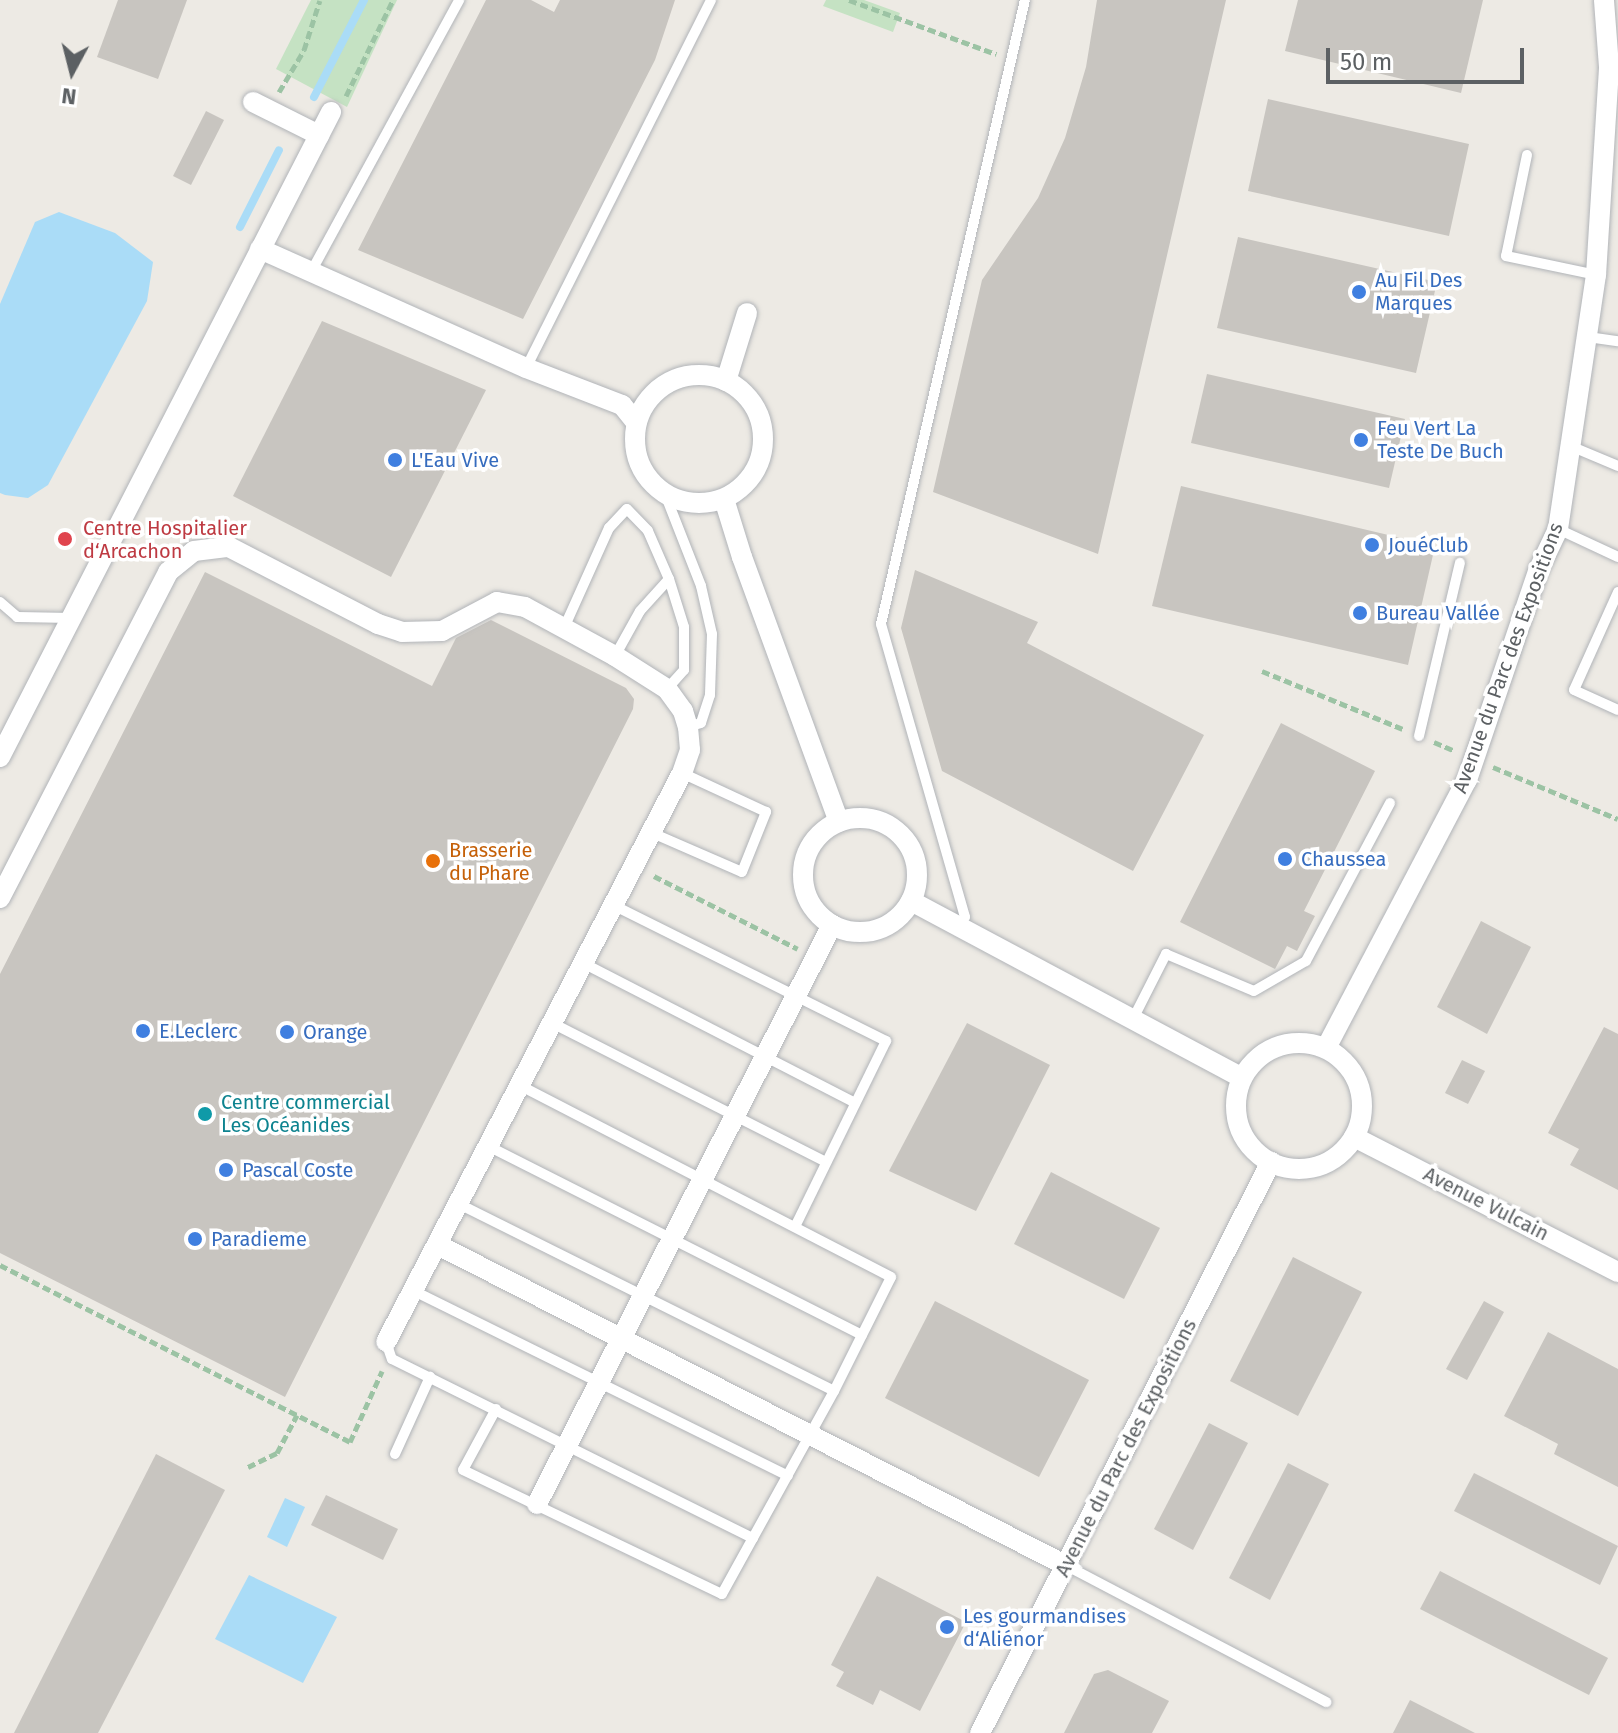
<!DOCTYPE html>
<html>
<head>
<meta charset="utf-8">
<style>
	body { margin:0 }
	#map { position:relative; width:1618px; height:1733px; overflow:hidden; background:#edeae4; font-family:"Fira Sans",sans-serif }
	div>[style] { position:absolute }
	.green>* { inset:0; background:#c5e2c3 }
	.water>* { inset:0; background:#aadcf7 }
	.stream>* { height:8px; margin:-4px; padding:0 4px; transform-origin:4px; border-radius:4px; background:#aadcf7 }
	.building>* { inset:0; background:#c8c5c0 }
	.path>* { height:5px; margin-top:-2.5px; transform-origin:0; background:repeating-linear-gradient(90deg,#9cc3a4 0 8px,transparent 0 12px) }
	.roads { filter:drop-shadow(0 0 2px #b1b4b8) drop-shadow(0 0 2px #b1b4b8) }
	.service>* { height:10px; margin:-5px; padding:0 5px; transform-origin:5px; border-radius:5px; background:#fff }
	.minor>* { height:20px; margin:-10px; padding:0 10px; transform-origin:10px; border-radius:10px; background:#fff }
	.minor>.ring { margin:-10px; padding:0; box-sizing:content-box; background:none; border:20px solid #fff; border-radius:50% }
	.dots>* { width:22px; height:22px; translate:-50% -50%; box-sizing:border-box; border:4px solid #fff; border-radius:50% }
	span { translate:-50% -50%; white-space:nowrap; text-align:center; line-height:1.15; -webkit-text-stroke:7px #fff; paint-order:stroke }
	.shop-label { font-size:20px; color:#366cbe }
	.left { translate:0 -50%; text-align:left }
	.health-label { font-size:20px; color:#be3a42 }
	.street-label { font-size:20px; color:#5c6063 }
	.food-label { font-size:20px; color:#c56008 }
	.culture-label { font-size:20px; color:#0d838f }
	.north { position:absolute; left:32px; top:32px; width:80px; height:80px; -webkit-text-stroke:6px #fff; paint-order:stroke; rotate:187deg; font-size:22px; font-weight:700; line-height:32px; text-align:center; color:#5c6063 }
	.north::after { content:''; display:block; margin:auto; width:28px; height:36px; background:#5c6063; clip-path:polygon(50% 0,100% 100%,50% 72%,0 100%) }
	.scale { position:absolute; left:1326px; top:48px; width:198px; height:36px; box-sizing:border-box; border:4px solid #5c6063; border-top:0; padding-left:10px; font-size:24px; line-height:28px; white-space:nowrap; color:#5c6063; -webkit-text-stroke:6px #fff; paint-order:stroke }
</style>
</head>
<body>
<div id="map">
	<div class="green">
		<div style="clip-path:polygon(311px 0,397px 0,347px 107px,276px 69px)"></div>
		<div style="clip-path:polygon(826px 0,864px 0,900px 13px,893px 32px,823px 6px)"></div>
	</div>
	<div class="water">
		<div style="clip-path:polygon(59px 212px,115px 233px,153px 262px,147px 301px,48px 485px,28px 498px,5px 495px,0 493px,0 304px,35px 222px)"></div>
		<div style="clip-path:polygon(285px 1498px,305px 1507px,287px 1547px,267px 1537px)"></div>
		<div style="clip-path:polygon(249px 1575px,337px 1617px,303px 1683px,215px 1639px)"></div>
	</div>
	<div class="stream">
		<div style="left:314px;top:97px;width:109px;rotate:-62.7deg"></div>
		<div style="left:240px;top:227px;width:86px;rotate:-63.1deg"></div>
	</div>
	<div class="building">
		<div style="clip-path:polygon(118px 0,187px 0,158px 79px,97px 57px)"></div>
		<div style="clip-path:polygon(486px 0,531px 0,554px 12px,560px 0,675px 0,655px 60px,523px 319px,358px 250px)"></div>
		<div style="clip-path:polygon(1097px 0,1226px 0,1098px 554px,933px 492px,982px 280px,1038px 198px,1065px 138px,1086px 67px)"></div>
		<div style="clip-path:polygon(1298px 0,1483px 0,1461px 93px,1285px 51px)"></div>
		<div style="clip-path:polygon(1268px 99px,1469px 144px,1449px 236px,1248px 191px)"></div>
		<div style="clip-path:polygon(206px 111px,224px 120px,191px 185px,173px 176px)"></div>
		<div style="clip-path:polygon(1238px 237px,1437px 282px,1416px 373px,1217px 328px)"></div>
		<div style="clip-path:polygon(322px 321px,486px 390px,391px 577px,233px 496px)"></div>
		<div style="clip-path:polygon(1207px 374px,1405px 419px,1389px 488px,1191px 443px)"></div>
		<div style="clip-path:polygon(1181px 486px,1435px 546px,1408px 665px,1152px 606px)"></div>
		<div style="clip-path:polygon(915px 570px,1038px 622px,1027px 643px,1204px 735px,1133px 871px,942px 771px,901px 628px)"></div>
		<div style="clip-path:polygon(205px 572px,432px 686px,456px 638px,491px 620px,626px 688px,634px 699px,633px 709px,285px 1397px,0 1253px,0 974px)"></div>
		<div style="clip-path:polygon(1281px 723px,1375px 771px,1304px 911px,1315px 916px,1297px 951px,1287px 946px,1275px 969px,1180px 922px)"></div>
		<div style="clip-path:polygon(1481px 921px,1531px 947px,1487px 1034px,1437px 1007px)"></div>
		<div style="clip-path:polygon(967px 1023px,1050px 1065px,976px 1211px,889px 1171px)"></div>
		<div style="clip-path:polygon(1604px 1027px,1618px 1034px,1618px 1190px,1570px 1165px,1579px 1149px,1548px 1133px)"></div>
		<div style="clip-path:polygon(1462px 1060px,1485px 1071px,1468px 1104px,1445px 1093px)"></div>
		<div style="clip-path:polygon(1051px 1172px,1160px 1228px,1124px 1299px,1014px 1244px)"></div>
		<div style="clip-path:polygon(1293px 1257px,1362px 1292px,1298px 1416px,1230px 1381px)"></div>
		<div style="clip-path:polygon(935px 1301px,1089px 1380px,1039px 1477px,885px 1398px)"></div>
		<div style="clip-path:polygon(1484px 1301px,1504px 1312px,1467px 1380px,1446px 1369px)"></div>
		<div style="clip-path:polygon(1548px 1332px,1618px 1369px,1618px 1487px,1554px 1454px,1558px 1444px,1504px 1416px)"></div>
		<div style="clip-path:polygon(1209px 1423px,1248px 1443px,1193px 1550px,1154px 1529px)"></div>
		<div style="clip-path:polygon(156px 1454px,225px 1490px,98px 1733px,14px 1733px)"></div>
		<div style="clip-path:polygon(1288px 1463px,1329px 1484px,1270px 1600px,1229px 1578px)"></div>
		<div style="clip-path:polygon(1474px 1473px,1618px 1546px,1600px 1585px,1454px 1511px)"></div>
		<div style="clip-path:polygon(326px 1495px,398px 1529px,383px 1560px,311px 1525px)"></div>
		<div style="clip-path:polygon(1440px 1571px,1608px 1658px,1589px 1695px,1420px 1609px)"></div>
		<div style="clip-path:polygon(877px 1576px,966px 1622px,920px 1711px,880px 1690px,873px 1705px,836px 1686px,844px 1672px,831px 1665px)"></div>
		<div style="clip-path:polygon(1108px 1670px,1169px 1701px,1152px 1733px,1064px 1733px,1094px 1674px)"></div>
		<div style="clip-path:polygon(1410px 1700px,1475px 1733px,1393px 1733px)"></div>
	</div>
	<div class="path">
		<div style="left:849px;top:0;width:157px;rotate:20.2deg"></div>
		<div style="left:279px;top:92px;width:49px;rotate:-59.2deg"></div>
		<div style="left:304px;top:50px;width:52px;rotate:-72.3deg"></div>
		<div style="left:346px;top:96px;width:107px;rotate:-63.9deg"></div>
		<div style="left:1262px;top:671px;width:152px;rotate:22.4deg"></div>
		<div style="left:1434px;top:742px;width:23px;rotate:23deg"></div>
		<div style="left:1493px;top:767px;width:135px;rotate:22.6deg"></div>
		<div style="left:654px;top:876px;width:161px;rotate:26.9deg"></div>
		<div style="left:0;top:1265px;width:392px;rotate:26.8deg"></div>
		<div style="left:350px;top:1442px;width:78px;rotate:-65.7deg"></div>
		<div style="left:248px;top:1467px;width:32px;rotate:-26deg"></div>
		<div style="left:277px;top:1453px;width:43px;rotate:-62.2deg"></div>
	</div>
	<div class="roads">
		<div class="service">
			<div style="left:1527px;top:155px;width:103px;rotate:101.7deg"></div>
			<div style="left:1506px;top:256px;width:92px;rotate:11.9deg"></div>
			<div style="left:311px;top:272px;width:310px;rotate:-61.4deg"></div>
			<div style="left:1588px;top:337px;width:30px;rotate:8deg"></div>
			<div style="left:526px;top:368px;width:412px;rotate:-63.3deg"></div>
			<div style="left:1568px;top:445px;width:54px;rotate:22.8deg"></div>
			<div style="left:665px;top:494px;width:99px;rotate:68.6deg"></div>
			<div style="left:701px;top:586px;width:49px;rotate:77.1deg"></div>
			<div style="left:712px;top:634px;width:61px;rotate:91.9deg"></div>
			<div style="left:710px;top:695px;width:29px;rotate:108deg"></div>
			<div style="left:701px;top:723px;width:14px;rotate:163deg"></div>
			<div style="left:1558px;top:529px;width:66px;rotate:25deg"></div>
			<div style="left:1618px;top:592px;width:107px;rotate:114.2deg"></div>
			<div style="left:1574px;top:690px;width:48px;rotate:24.4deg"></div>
			<div style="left:0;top:602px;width:23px;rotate:41deg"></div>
			<div style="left:17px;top:617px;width:55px;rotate:1deg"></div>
			<div style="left:564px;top:628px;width:110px;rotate:-65.8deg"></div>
			<div style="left:609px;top:528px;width:26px;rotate:-47deg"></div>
			<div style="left:627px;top:509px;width:30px;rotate:46deg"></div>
			<div style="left:648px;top:531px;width:52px;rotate:66.4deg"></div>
			<div style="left:669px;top:579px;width:50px;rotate:72.6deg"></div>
			<div style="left:684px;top:627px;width:43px;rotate:90deg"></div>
			<div style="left:684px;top:670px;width:25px;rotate:132deg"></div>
			<div style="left:615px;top:656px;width:51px;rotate:-60.9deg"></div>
			<div style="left:640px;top:611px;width:43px;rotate:-47.8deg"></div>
			<div style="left:1419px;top:736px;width:178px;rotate:-76.7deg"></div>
			<div style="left:650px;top:832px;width:100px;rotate:23.5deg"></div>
			<div style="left:742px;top:872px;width:65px;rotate:-68.2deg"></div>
			<div style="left:766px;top:812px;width:93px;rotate:-155.1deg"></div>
			<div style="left:613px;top:905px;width:305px;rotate:26.5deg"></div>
			<div style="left:886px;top:1041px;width:205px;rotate:116.1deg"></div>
			<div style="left:958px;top:928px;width:13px;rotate:-58deg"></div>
			<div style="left:965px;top:917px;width:305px;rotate:-106deg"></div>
			<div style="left:881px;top:624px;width:640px;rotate:-77.01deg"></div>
			<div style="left:583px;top:963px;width:306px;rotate:27.2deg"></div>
			<div style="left:1134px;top:1017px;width:71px;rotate:-63.1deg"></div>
			<div style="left:1166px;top:954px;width:95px;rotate:22.8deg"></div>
			<div style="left:1254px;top:991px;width:60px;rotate:-30deg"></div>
			<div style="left:1306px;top:961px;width:179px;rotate:-62deg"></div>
			<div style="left:552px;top:1023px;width:307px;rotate:26.9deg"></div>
			<div style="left:488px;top:1146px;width:419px;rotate:26.8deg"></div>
			<div style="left:457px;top:1203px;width:421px;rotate:26.5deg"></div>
			<div style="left:414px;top:1291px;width:417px;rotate:26.3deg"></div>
			<div style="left:386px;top:1342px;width:18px;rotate:71deg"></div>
			<div style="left:392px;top:1359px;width:403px;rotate:26.4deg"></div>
			<div style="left:496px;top:1409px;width:69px;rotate:118.4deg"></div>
			<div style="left:463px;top:1470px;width:287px;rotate:25.6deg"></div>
			<div style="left:722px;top:1594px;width:232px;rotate:-61.1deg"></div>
			<div style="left:834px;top:1391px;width:127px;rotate:-63.4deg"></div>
			<div style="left:891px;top:1277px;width:419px;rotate:-152.7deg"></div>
			<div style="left:395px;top:1454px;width:85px;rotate:-65.6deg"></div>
			<div style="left:1067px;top:1566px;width:293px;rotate:27.7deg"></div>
		</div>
		<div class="minor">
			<div style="left:253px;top:102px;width:74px;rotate:26.6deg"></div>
			<div style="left:260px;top:249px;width:291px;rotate:24.1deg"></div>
			<div style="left:526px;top:368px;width:103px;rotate:21.1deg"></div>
			<div style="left:622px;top:405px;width:22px;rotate:51deg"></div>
			<div class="ring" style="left:635px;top:375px;width:108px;height:108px"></div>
			<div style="left:726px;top:381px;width:71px;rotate:-72.8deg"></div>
			<div style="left:724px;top:499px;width:61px;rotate:72.8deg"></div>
			<div style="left:742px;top:557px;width:282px;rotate:69.9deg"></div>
			<div style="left:0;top:757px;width:725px;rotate:-62.83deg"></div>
			<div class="ring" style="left:803px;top:818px;width:94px;height:94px"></div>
			<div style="left:0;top:898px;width:367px;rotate:-62.7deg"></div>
			<div style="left:168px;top:572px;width:33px;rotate:-39deg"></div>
			<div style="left:194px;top:551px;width:35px;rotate:-7deg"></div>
			<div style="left:229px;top:547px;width:168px;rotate:27.3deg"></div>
			<div style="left:378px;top:624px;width:25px;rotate:18deg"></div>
			<div style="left:402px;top:632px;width:40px;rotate:-1.4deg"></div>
			<div style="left:442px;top:631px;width:62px;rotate:-27.8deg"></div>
			<div style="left:497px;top:602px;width:28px;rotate:10deg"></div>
			<div style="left:525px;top:607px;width:102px;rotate:28.6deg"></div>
			<div style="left:615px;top:656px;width:62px;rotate:32.4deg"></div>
			<div style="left:667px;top:689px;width:27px;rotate:54deg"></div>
			<div style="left:683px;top:711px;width:17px;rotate:73deg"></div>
			<div style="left:688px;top:727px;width:23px;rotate:85deg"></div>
			<div style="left:690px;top:750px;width:24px;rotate:109deg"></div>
			<div style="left:682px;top:773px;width:641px;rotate:117.48deg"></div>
			<div style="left:911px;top:901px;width:374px;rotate:28.1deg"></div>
			<div class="ring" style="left:1236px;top:1043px;width:106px;height:106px"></div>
			<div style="left:1326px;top:1048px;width:303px;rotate:-62.3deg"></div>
			<div style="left:1467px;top:780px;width:221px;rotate:-71.2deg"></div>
			<div style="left:1538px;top:571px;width:47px;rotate:-64.5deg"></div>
			<div style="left:1558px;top:529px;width:257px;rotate:-81.5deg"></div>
			<div style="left:1596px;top:275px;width:208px;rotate:-86.4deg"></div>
			<div style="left:1609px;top:67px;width:67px;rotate:-94.3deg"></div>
			<div style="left:1354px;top:1137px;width:297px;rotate:27.1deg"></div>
			<div style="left:438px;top:1245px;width:706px;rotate:27.04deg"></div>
			<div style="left:537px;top:1504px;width:650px;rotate:-63deg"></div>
			<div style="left:980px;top:1733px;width:641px;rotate:-63deg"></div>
		</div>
	</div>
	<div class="dots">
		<div style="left:1359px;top:292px;background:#3f7fe0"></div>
		<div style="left:1361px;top:440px;background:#3f7fe0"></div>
		<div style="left:395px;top:460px;background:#3f7fe0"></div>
		<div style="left:65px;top:539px;background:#e0444e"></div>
		<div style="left:1372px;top:545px;background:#3f7fe0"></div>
		<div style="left:1360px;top:613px;background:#3f7fe0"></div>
		<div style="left:1285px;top:859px;background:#3f7fe0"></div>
		<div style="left:433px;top:861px;background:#e8710a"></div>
		<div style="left:143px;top:1031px;background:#3f7fe0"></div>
		<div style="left:287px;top:1032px;background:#3f7fe0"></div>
		<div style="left:205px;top:1114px;background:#0f9aa8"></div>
		<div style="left:226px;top:1170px;background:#3f7fe0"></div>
		<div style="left:195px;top:1239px;background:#3f7fe0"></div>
		<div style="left:947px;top:1627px;background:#3f7fe0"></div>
	</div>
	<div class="shop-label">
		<span class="left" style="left:1375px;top:292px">Au Fil Des<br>Marques</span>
		<span class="left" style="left:1377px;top:440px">Feu Vert La<br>Teste De Buch</span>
		<span class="left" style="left:411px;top:460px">L'Eau Vive</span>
		<span class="left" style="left:1388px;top:545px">JouéClub</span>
		<span class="left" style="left:1376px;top:613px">Bureau Vallée</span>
		<span class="left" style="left:1301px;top:859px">Chaussea</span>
		<span class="left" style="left:159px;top:1031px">E.Leclerc</span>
		<span class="left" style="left:303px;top:1032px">Orange</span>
		<span class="left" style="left:242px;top:1170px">Pascal Coste</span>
		<span class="left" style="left:211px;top:1239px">Paradieme</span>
		<span class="left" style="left:963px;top:1628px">Les gourmandises<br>d‘Aliénor</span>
	</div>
	<div class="health-label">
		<span class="left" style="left:83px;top:540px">Centre Hospitalier<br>d‘Arcachon</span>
	</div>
	<div class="street-label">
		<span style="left:1508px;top:658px;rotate:-70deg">Avenue du Parc des Expositions</span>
		<span style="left:1486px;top:1204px;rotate:27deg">Avenue Vulcain</span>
		<span style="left:1126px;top:1448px;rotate:-63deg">Avenue du Parc des Expositions</span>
	</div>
	<div class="food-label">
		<span class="left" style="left:449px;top:862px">Brasserie<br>du Phare</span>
	</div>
	<div class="culture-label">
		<span class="left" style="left:221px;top:1114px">Centre commercial<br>Les Océanides</span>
	</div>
	<div class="north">N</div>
	<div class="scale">50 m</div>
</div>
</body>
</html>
